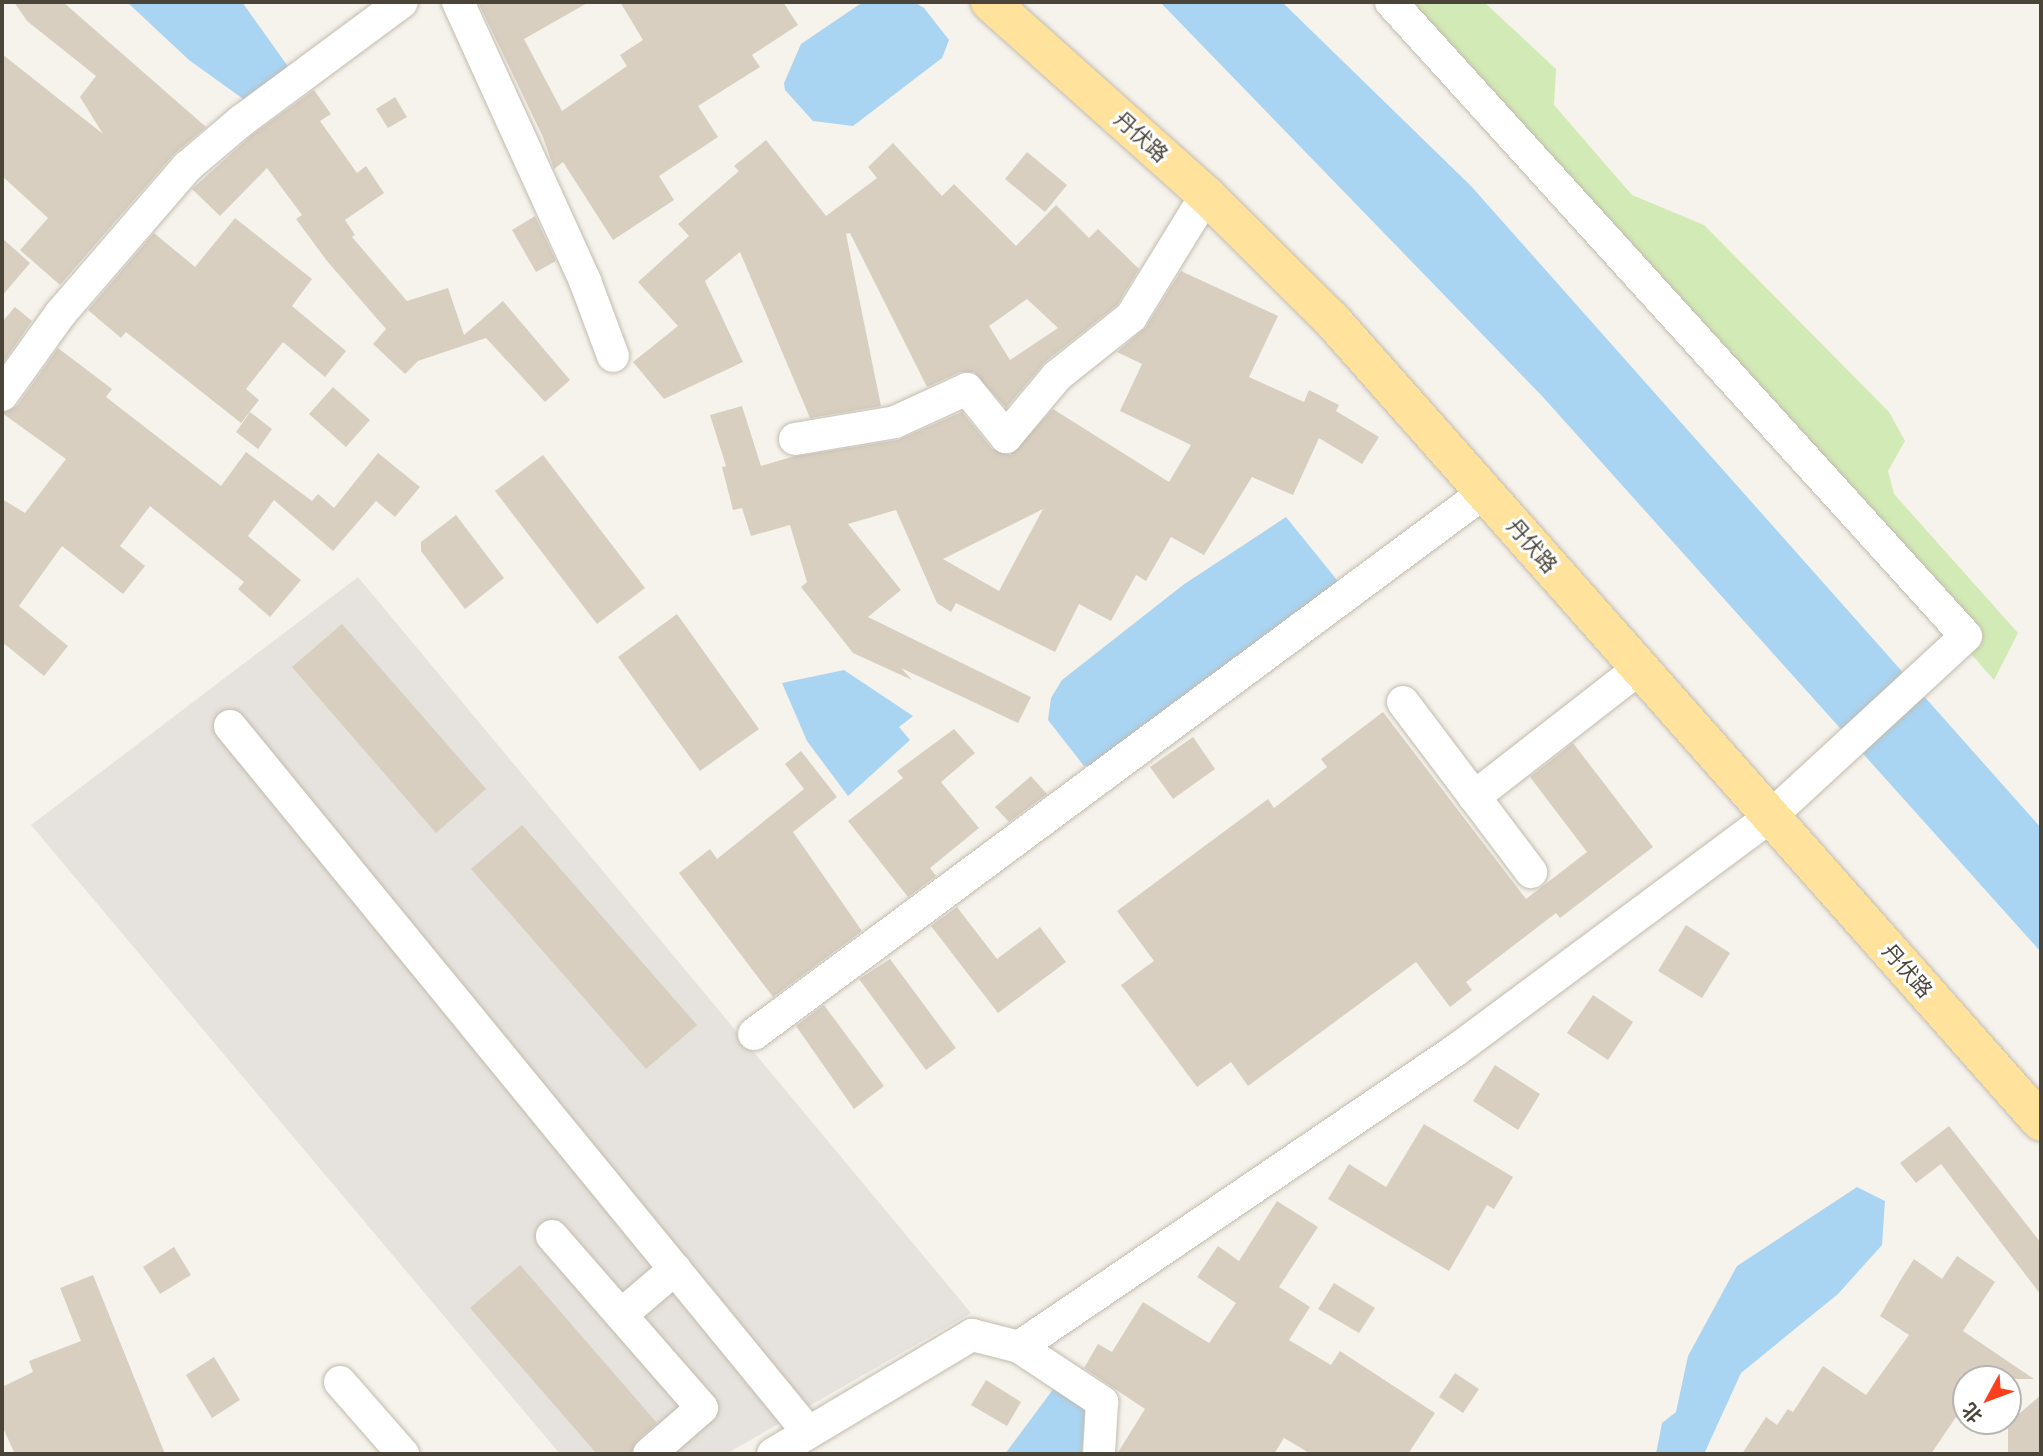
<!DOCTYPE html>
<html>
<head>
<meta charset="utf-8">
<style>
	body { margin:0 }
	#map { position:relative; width:2043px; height:1456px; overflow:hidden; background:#f6f3ec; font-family:"Fira Sans","Noto Sans SC",sans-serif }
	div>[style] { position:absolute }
	.industrial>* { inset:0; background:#e6e2dd }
	.green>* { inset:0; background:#d2eab5 }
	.water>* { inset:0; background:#a9d4f2 }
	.building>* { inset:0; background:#d8cfc1 }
	.roads { filter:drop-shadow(0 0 2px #c2bbae) drop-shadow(0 0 2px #c2bbae) }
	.minor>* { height:32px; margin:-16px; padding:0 16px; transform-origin:16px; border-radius:16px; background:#fff }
	.major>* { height:38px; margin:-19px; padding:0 19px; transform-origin:19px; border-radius:19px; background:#ffe39c }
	span { translate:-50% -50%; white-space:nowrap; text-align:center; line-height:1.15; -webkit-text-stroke:6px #fff; paint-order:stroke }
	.street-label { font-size:21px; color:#4b4439 }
	.frame { position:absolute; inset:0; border:4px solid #4b4439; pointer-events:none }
	.north { position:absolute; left:1952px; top:1365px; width:70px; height:70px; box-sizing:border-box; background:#fff; border:2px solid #b7b4b0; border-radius:50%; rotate:229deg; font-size:19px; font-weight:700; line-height:28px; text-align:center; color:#4b4439 }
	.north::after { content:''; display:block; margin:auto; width:24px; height:32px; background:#fc3f1d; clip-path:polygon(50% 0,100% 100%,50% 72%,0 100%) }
</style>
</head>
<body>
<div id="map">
	<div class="industrial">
		<div style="clip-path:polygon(358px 577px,971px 1313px,726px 1454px,560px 1454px,31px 825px)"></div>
	</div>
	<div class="green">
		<div style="clip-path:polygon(1396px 2px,1484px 2px,1556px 69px,1554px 105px,1632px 195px,1704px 225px,1889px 412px,1905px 441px,1888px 471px,1894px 494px,2018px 633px,1994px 680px)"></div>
	</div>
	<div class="water">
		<div style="clip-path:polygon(127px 2px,242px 2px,289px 68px,246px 101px,189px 60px)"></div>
		<div style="clip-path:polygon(863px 2px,914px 2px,924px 8px,949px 40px,942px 58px,853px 126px,813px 121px,785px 90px,784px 83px,801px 44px)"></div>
		<div style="clip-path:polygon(1160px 2px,1282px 2px,1471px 186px,2041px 828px,2041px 952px,1542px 396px)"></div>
		<div style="clip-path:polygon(1286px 517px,1341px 585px,1098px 764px,1084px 766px,1048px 720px,1051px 698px,1062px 680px,1183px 585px)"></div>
		<div style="clip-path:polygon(844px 670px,913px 716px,899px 727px,910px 740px,848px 796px,807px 741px,782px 683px)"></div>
		<div style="clip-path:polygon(1857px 1187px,1885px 1201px,1882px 1245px,1838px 1294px,1741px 1373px,1704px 1454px,1656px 1454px,1662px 1423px,1676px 1412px,1688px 1356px,1737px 1266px)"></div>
		<div style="clip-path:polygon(1054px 1388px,1085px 1407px,1082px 1454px,1005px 1454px)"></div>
	</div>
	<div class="building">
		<div style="clip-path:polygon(14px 2px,63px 2px,206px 127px,173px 155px,60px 285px,20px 250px,48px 218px,2px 176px,2px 54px,103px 134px,80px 97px,96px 76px,27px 21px)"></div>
		<div style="clip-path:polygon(478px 2px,589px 2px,524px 39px,562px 111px,627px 66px,620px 55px,643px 40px,620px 2px,783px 2px,798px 25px,752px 55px,760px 67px,698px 106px,718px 137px,659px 176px,674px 200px,613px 240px,563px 162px,554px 169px,543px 137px)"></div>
		<div style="clip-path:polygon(314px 90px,331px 114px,320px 121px,357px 173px,366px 166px,384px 193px,345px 220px,355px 235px,352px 237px,407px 301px,448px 288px,464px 335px,503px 301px,570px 380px,545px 402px,486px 338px,418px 361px,405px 374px,373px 344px,386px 329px,327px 261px,296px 219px,302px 215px,267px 168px,220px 216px,192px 189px,252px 135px)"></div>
		<div style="clip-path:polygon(395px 97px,407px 117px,388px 128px,376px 109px)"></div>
		<div style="clip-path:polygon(evenodd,766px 140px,826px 216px,877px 178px,868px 167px,893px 143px,942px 196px,954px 184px,1016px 246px,1056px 205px,1089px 238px,1098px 229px,1139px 269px,1117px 305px,1045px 362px,1006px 408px,974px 372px,960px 372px,927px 387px,850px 233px,846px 234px,881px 406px,810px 418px,740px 252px,705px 281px,743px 362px,664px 399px,633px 362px,678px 326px,638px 282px,689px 236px,678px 224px,739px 171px,734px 166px,766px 140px,1027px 299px,1058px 328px,1010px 360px,989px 326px,1027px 299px)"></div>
		<div style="clip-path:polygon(1027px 152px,1067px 185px,1045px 212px,1005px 179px)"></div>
		<div style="clip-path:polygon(535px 216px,556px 261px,536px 272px,512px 230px)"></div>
		<div style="clip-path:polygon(235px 218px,312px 279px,292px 306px,346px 351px,325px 377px,283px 342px,246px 389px,259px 400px,241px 423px,126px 332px,121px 338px,88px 310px,154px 233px,195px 267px)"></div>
		<div style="clip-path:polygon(2px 238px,30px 263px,2px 296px)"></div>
		<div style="clip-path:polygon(evenodd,1181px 271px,1278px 316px,1249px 377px,1304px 402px,1309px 390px,1339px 405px,1336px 411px,1379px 437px,1362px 464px,1319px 438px,1293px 495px,1252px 477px,1204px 555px,1171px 537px,1146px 581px,1136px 575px,1111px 621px,1079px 604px,1055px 652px,956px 603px,951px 612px,937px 603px,896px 510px,848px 524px,901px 590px,868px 617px,1031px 697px,1018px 723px,901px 668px,912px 680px,853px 653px,801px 587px,807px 582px,790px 525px,751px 536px,742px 508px,733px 510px,722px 467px,726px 466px,710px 415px,742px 406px,761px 466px,791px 457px,898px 440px,962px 412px,992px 449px,1010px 455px,1053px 409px,1169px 482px,1191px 445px,1120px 411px,1142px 364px,1117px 352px,1146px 327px,1181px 271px,1043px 509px,999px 591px,943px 559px,1043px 509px)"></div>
		<div style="clip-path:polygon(15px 307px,32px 321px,2px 364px,2px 322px)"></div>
		<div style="clip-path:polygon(58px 348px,112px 389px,106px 397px,221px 486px,246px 452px,312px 501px,318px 494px,334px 508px,378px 453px,420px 487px,395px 517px,376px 501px,333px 551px,274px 500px,248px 536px,301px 580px,270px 617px,238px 589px,244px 582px,150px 506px,120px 546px,145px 566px,123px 594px,62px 546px,19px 606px,68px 646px,44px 676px,2px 642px,2px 499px,25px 513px,66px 459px,2px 413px,17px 406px)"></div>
		<div style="clip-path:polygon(333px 387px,370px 420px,346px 447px,309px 414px)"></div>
		<div style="clip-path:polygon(250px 412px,272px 429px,258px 449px,236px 432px)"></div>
		<div style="clip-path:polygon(543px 455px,645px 588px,597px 624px,495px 491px)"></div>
		<div style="clip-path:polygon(456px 515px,504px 578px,465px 609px,421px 551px,421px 542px)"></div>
		<div style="clip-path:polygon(677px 614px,759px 729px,700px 771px,618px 657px)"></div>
		<div style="clip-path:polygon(342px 624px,486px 789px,436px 833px,292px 667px)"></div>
		<div style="clip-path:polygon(1383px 712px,1526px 899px,1587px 852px,1530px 777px,1573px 743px,1653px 847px,1560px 918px,1556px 913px,1466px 982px,1472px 990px,1450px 1007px,1416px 962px,1248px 1086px,1231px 1062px,1197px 1087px,1121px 985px,1154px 961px,1117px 911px,1268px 799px,1274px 808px,1327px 767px,1321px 759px)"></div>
		<div style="clip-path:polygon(954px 729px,975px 753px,941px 782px,979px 828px,930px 868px,936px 876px,908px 897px,848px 821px,903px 778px,897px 771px)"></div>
		<div style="clip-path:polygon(1193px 737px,1215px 769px,1173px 799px,1150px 767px)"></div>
		<div style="clip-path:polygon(801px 751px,837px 797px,793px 832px,862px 931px,773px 997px,679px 873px,710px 849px,717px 859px,804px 789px,785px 764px)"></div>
		<div style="clip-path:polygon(1031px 776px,1047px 794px,1009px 822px,995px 807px)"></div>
		<div style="clip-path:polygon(522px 825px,697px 1025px,646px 1069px,471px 869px)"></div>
		<div style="clip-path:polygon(957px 907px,997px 959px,1040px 927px,1066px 962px,998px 1013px,931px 926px)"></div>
		<div style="clip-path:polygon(1686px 925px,1730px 953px,1702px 998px,1658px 971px)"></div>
		<div style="clip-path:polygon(890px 959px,956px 1048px,926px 1070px,859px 979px)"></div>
		<div style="clip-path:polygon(1593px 995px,1633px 1022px,1608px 1060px,1567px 1033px)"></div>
		<div style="clip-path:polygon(824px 1005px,884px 1086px,854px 1109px,796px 1026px)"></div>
		<div style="clip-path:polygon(1495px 1065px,1540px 1094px,1518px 1130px,1473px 1101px)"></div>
		<div style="clip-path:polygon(1424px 1124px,1513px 1177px,1494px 1209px,1487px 1205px,1449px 1271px,1328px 1199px,1349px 1164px,1386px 1187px)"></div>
		<div style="clip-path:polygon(1949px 1126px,2041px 1243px,2041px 1295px,1941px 1164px,1916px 1183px,1900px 1163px)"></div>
		<div style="clip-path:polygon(1277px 1201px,1318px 1227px,1279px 1287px,1310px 1307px,1289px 1340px,1331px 1365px,1340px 1351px,1435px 1413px,1408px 1454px,1311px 1454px,1284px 1438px,1274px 1454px,1117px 1454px,1145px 1409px,1084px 1368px,1098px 1344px,1112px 1352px,1143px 1302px,1209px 1343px,1236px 1303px,1197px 1277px,1218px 1246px,1239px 1261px)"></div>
		<div style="clip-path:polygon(174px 1247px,191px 1275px,160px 1294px,143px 1267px)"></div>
		<div style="clip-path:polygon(1957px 1256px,1995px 1282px,1963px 1331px,2034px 1379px,1966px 1379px,1966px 1424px,1956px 1417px,1931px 1454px,1742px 1454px,1766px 1417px,1777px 1425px,1788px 1409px,1793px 1412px,1823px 1366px,1866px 1395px,1909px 1335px,1880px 1316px,1900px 1281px,1914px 1259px,1942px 1279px)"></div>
		<div style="clip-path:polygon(520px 1265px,657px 1423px,636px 1441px,631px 1454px,597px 1454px,470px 1308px)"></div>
		<div style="clip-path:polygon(93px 1275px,165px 1454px,15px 1454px,2px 1426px,2px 1387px,33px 1372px,29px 1361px,81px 1341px,60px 1288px)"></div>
		<div style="clip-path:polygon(1334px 1283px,1375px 1308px,1359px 1333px,1318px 1309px)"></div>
		<div style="clip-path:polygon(214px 1357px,240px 1400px,212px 1418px,186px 1375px)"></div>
		<div style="clip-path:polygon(1455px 1373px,1479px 1389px,1463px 1413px,1439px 1397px)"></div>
		<div style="clip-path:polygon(986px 1380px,1021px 1402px,1007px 1426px,971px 1405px)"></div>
		<div style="clip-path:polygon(2041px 1395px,2041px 1454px,2008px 1454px,2008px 1423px)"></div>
	</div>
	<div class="roads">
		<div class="minor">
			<div style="left:458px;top:2px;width:307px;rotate:65.5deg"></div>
			<div style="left:585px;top:281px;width:80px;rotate:69.5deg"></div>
			<div style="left:2px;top:395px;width:101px;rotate:-54.3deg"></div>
			<div style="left:61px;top:313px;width:193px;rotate:-49.2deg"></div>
			<div style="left:187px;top:167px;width:71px;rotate:-40.4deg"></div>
			<div style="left:241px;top:121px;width:200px;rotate:-36.5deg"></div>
			<div style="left:795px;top:439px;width:101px;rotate:-9.6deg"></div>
			<div style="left:895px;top:422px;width:79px;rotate:-24.6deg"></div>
			<div style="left:967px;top:389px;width:62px;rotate:50.9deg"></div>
			<div style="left:1006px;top:437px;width:80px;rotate:-50.1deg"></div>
			<div style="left:1057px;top:376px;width:95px;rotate:-38.6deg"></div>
			<div style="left:1131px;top:317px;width:143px;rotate:-58.4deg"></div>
			<div style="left:1403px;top:702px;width:213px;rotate:53deg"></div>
			<div style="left:230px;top:726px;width:912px;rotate:50.69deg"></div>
			<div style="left:1474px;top:797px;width:210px;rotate:-37.9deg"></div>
			<div style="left:754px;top:1034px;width:910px;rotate:-36.56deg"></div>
			<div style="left:552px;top:1236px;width:228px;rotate:48.9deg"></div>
			<div style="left:702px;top:1408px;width:70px;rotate:139deg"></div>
			<div style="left:621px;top:1315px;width:71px;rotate:-40.4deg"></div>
			<div style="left:1019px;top:1347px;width:100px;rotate:33.5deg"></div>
			<div style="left:1102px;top:1402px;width:52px;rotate:93.3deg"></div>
			<div style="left:340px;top:1382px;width:96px;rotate:48.8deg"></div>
			<div style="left:773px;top:1454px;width:232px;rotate:-30.9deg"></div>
			<div style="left:972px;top:1335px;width:49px;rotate:14.3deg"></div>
			<div style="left:1019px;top:1347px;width:528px;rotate:-34.2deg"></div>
			<div style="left:1456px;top:1050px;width:392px;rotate:-36.6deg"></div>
			<div style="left:1771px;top:816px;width:265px;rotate:-42.7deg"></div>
			<div style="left:1966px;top:636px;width:856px;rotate:-132.21deg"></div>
		</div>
		<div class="major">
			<div style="left:990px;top:2px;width:290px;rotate:41.8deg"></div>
			<div style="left:1206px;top:195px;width:177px;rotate:44.8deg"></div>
			<div style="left:1332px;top:320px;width:1070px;rotate:48.52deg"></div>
		</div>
	</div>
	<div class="street-label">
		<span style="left:1141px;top:137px;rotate:42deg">丹伏路</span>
		<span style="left:1532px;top:546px;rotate:49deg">丹伏路</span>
		<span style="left:1907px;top:971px;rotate:49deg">丹伏路</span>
	</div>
	<div class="frame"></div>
	<div class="north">北</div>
</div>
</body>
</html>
